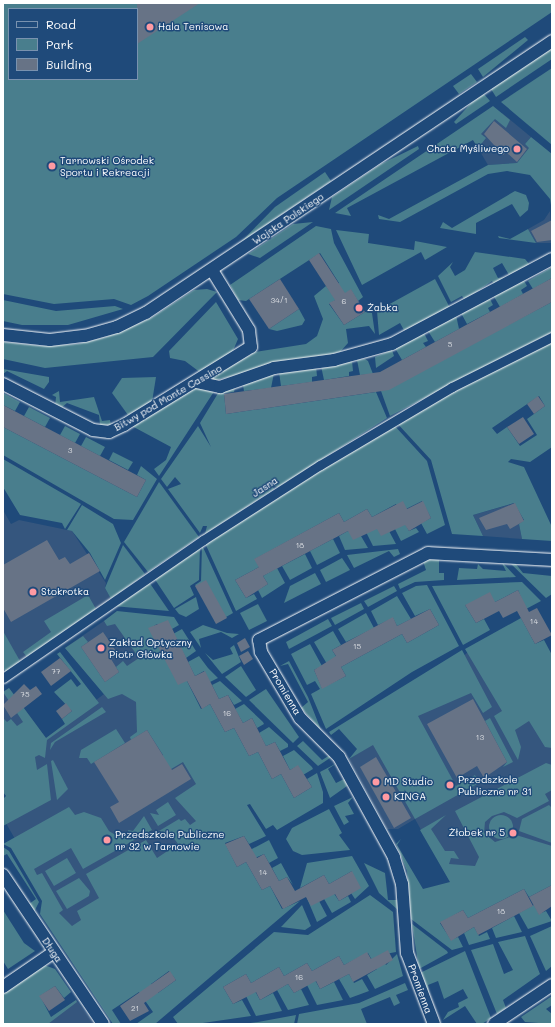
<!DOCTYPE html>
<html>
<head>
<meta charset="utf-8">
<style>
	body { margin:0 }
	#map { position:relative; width:555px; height:1027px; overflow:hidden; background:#1f4a7a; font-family:Mali,sans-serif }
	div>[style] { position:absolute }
	.built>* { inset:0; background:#35567e }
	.green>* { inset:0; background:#497e8d }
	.round { border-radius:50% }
	.building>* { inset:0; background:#677386 }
	.roads { filter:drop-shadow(0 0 1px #fff) drop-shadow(0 0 1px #fff) }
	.pedestrian>* { height:9px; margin:-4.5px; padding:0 4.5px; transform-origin:4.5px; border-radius:4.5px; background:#1f4a7a }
	.minor>* { height:12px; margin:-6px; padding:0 6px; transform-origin:6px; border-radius:6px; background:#1f4a7a }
	.dots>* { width:11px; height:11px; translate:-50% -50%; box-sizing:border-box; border:2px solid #1f4a7a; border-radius:50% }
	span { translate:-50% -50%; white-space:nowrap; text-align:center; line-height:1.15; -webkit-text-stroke:3px #1f4a7a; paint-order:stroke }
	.number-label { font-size:8px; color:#d9dce1 }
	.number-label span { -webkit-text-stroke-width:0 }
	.poi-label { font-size:10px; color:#fff }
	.left { translate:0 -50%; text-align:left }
	.right { translate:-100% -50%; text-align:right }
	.street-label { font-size:10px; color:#fff }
	.frame { position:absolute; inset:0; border:4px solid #fff; pointer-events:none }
	.legend { position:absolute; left:8px; top:8px; width:130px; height:72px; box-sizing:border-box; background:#1f4a7a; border:1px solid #7992af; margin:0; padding:5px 7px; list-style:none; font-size:12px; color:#fff }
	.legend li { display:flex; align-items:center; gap:8px; height:20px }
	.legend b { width:20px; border:1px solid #7992af }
</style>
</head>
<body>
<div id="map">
	<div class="built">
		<div style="clip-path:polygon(502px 113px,531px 137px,525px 144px,530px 148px,517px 163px,488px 165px,469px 133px)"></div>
		<div style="clip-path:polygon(550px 211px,552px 243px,536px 243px,528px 229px,544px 220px)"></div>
		<div style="clip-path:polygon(515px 503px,524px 521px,519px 524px,522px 539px,483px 536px,473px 515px)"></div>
		<div style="clip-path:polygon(3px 510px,11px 524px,19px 520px,72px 531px,106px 583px,105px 588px,111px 599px,20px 661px,3px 651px)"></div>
		<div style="clip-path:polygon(111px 616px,147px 663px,219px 814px,194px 968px,85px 962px,3px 818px,36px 788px,3px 737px,3px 692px,9px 688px,46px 738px,104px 694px,65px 648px)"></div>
		<div style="clip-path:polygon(473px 647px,532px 713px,552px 747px,552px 867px,450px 882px,415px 819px,398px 829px,387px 829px,349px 759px,372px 745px)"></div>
		<div style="clip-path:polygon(76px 1000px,94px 1024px,42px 1024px)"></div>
	</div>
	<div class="green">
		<div style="clip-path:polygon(evenodd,3px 3px,552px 3px,552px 12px,277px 198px,236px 237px,148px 296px,131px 305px,114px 299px,54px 304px,3px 294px,3px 3px,9px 9px,137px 9px,137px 79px,9px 79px,9px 9px)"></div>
		<div style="clip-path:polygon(525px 37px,528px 40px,483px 77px,478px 69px)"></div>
		<div style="clip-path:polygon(552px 48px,552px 59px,496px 97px,491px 89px)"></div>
		<div style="clip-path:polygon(552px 68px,552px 145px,501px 102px)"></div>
		<div style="clip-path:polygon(471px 74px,477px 82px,459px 94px,453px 86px)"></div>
		<div style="clip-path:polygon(484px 94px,490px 101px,456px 124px,454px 122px,472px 102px)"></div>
		<div style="clip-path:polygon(493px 106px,510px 120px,506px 128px,495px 119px,481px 134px,486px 138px,478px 148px,473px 140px,347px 208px,351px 216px,335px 213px)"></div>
		<div style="clip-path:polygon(531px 137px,552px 154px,552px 211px,550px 199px,530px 175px,507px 171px,488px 174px,400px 222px,379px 219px,378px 215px,389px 219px,488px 165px,517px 163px,529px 148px,525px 144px)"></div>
		<div style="clip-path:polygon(418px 146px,419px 149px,329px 210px,332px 197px,381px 164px)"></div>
		<div style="clip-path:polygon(325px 172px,331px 181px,241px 242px,275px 207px)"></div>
		<div style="clip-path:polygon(515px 191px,526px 195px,529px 203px,528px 210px,520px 217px,512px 204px,476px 223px,476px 234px,440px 228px,443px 222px,452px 228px)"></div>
		<div style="clip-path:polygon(313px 222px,260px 258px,248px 254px,293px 224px)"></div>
		<div style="clip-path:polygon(316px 226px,331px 229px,334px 243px,363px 297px,358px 301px,351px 290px,329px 304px,344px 325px,365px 312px,372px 313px,375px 334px,369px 326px,346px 329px,348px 343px,340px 352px,202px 383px,255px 352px,306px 344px,317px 336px,323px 319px,314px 296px,326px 286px,329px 290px,339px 283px,320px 253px,246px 301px,238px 300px,230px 285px)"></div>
		<div style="clip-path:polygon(528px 229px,536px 243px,499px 238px,498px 236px,510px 239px)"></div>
		<div style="clip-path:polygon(336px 230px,369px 234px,368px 243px,414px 250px,415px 241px,447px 247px,425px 260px,421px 252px,362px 285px)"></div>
		<div style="clip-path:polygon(475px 252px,525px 259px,530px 265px,509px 275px,502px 263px,493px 268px,498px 278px,507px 277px,494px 284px,492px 281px,465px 300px,462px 296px,451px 302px,438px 276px,453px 262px,450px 267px,455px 276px,465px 270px)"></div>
		<div style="clip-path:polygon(552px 267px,552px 278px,533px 289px,528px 281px)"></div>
		<div style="clip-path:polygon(435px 279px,450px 308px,405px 332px,400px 323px,379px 335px,377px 311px)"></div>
		<div style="clip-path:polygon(523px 279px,527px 286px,521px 290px,523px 294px,500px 307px,493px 295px)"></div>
		<div style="clip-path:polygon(207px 289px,217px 292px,153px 357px,45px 368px,3px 359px,3px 342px,42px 346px,78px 344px,106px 337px,151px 318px,194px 290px)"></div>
		<div style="clip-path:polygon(489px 297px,493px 305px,488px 308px,490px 312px,467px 324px,461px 313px)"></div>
		<div style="clip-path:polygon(3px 300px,56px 311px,115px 306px,123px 309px,68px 325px,22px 325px,3px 321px)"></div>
		<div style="clip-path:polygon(216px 302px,238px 339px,232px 353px,201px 373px,185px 361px,170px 358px,169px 351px)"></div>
		<div style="clip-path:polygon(552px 302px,552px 332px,390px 416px,381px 391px)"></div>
		<div style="clip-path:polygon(299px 309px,305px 320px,302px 325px,277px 331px,269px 329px)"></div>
		<div style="clip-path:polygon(456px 315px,459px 329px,435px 342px,428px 331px)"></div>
		<div style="clip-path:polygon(424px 333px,428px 341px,423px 343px,426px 347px,402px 360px,395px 348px)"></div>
		<div style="clip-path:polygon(evenodd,552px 341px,552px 447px,530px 462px,511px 459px,508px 462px,524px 467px,552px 527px,552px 541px,522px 539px,519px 524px,524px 520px,514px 503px,473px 515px,483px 536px,452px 534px,431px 460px,396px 422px,552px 341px,539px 396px,545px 406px,527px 419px,537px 435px,520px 446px,507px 427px,497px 434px,492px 428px,539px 396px)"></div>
		<div style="clip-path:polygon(392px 350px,394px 356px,376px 368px,375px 357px)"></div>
		<div style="clip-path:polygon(365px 359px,368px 361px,373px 374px,360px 375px,357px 360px)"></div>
		<div style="clip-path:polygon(352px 361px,353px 371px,349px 372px,349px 376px,324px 380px,321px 366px)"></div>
		<div style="clip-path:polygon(316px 366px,317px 376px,312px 377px,312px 382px,281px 386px,279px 372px)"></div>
		<div style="clip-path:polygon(3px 369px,49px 377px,49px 382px,44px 389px,7px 371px,3px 374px)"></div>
		<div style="clip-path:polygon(274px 373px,271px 388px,244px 391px,243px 385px)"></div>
		<div style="clip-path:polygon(156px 377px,152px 402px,128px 415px,112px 393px,122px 378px)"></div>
		<div style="clip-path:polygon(235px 387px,234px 392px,224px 393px,226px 414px,376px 392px,387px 418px,278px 487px,272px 485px,274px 489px,205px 534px,207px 526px,203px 526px,200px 533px,168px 489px,181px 484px,175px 477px,167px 487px,161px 479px,198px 426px,211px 447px,200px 423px,220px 390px)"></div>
		<div style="clip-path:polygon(194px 388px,215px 390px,159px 476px,154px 469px,166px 460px,171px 447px,130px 425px)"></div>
		<div style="clip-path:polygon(59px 391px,60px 402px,94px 397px,102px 421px,110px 420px,111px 425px,100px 425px,99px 415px,67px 403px,60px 409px,55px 407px,56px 397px,52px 395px)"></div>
		<div style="clip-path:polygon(3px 393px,20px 402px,15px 411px,3px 405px)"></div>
		<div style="clip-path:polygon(29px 407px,50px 418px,45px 427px,24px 416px)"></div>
		<div style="clip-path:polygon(393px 424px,427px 461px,445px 525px,427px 534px,421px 523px,431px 518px,422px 501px,400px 512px,396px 504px,372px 517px,367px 509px,344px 522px,339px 513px,255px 559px,259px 567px,235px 580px,246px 598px,254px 594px,257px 599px,236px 611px,205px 543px)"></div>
		<div style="clip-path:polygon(65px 426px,80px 434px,75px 443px,60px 435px)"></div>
		<div style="clip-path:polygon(3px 427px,137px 497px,146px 480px,137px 475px,141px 466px,157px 479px,133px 520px,114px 519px,3px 455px)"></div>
		<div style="clip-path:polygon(86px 437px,105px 447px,100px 456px,81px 446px)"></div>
		<div style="clip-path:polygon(113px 452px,133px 462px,128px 470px,109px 460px)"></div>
		<div style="clip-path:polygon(3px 459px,81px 504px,65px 529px,62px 523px,20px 515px,3px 487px)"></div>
		<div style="clip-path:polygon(159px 482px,199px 537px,148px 572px,124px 542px)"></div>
		<div style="clip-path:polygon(82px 505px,113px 524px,121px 543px,105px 580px,90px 553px,72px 531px,67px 530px)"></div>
		<div style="clip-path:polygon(404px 522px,409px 531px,416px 528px,419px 532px,401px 541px,394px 527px)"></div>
		<div style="clip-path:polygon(376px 527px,389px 531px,396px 544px,373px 546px,366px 532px)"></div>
		<div style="clip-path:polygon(348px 531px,361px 536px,368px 548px,345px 550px,339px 536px)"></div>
		<div style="clip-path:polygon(333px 539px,340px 553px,317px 565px,310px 551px)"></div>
		<div style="clip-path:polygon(123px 545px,145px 574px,111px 599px,105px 588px)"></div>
		<div style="clip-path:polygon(202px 545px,233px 613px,226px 617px,195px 585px,201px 581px)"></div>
		<div style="clip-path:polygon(200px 546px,199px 580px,190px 586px,194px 595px,174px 608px,154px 578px)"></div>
		<div style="clip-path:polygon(398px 549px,400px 554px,394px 557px,389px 551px,354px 568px,347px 555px)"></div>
		<div style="clip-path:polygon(305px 554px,312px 568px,290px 580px,282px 566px)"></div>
		<div style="clip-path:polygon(342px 558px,350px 570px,326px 582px,320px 570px)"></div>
		<div style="clip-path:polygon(439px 558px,439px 573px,444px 573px,444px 580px,415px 582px,400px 589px,398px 584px,426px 570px,423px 561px)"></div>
		<div style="clip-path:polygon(501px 561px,516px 577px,457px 580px,459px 568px,477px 569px,478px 564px,483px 569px,506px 571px)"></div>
		<div style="clip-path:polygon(509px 562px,515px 563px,523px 573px,552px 576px,552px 594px,546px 598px)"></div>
		<div style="clip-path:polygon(277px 568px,285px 583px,262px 598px,258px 590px,268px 584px,263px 576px)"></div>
		<div style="clip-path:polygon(315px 573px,321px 584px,284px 603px,290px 586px)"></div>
		<div style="clip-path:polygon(149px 582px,169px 611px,113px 606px)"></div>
		<div style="clip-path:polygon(522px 582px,541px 601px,526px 609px,518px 590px,495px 602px,465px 605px,476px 623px,484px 619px,490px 630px,463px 645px,432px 586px)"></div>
		<div style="clip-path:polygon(427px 585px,459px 646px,412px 672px,326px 729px,311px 694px,320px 689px,315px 681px,307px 685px,291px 654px,310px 644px,322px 666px,314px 670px,322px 688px,346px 676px,341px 667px,402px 634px,407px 643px,439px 625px,430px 609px,415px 616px,402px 593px,416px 586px)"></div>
		<div style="clip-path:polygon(394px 586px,397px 591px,368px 607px,364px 601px)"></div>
		<div style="clip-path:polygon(88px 595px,96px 609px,27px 657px,23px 652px,51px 632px,44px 621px)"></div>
		<div style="clip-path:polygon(397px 596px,411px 619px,397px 626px,393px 618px,378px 625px,371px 611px)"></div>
		<div style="clip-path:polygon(196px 597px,199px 609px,186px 617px,179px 614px,175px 609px)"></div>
		<div style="clip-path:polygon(361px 603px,364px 609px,335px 625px,331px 618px)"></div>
		<div style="clip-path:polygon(258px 604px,267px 621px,249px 630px,240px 613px)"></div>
		<div style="clip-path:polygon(evenodd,117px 611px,174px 617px,179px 625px,172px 629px,157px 624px,149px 629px,187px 681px,201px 709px,210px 704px,225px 732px,234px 728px,249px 756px,258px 752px,272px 779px,281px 774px,294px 798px,312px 787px,307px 779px,317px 773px,323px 792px,323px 803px,277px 830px,273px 825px,266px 829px,250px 804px,247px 805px,266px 836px,249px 844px,244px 836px,225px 843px,237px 867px,246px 862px,262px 890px,270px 886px,282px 909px,300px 901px,155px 1024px,136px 1024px,153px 1012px,139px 992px,112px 1010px,121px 1024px,113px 1024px,40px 914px,42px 901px,11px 848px,3px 844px,69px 807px,75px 815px,84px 812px,101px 818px,109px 831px,117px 836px,129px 833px,128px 830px,133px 831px,144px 816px,152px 830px,83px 869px,71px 848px,34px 869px,37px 875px,42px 873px,63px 910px,59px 913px,72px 926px,81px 920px,77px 911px,99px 898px,86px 874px,146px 840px,157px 858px,178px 844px,170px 833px,159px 831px,179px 819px,181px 821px,185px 819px,190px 825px,196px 821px,175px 798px,196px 784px,183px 762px,161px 775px,163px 755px,147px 730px,131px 740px,130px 737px,137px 732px,136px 702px,122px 694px,108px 699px,65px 648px,83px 636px,88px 642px,81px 647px,105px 682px,119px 672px,116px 667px,123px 661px,127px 666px,139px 658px,115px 624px,107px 626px,104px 621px,117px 611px,169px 971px,176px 980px,158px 993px,151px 984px,169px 971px)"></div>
		<div style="clip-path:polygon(366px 613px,374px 628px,346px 642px,338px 629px)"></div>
		<div style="clip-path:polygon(521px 618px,535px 644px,544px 640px,552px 655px,552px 748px,545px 747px,529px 721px,515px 730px,521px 747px,518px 760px,494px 716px,502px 711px,465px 649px)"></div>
		<div style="clip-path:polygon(328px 619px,332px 626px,289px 649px,286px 642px)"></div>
		<div style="clip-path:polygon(203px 625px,227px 633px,239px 634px,232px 638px,221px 632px,199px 639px,201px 648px,190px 632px)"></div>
		<div style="clip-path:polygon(182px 629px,196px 651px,186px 658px,173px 634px)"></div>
		<div style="clip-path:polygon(3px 631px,20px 661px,6px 672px,3px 668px)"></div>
		<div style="clip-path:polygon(333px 631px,341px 645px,332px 650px,337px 658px,327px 664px,314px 642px)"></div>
		<div style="clip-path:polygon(234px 645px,241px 662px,222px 674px,205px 653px,213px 660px,233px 654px,230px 648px)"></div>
		<div style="clip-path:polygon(462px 650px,492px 707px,483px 713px,471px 693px,418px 716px,456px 786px,475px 775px,479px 783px,415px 819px,373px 745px,349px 759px,357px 749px,339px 729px,331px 735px,329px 732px)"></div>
		<div style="clip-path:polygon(60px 652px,99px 703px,47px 740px,45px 758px,39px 755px,35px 757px,37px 770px,47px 764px,51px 800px,3px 826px,3px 799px,6px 796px,3px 792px,3px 718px,7px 722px,11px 719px,17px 726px,23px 722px,3px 692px,9px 688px,46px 738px,65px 724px,62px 719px,72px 711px,54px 692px,71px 679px,77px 687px,81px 684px,57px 654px)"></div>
		<div style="clip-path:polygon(199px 656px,208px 668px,218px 678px,210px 682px,204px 671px,195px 676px,188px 662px)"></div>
		<div style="clip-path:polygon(289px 661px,308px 697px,321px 730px,301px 708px,308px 702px,288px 664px,280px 666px)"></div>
		<div style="clip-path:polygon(241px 666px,256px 690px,246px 697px,225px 677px)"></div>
		<div style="clip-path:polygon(220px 681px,242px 701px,234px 705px,228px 695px,219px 699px,212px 685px)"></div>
		<div style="clip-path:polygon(266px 689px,299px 737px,293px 743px,249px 700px)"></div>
		<div style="clip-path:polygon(244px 704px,263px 722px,264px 724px,257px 728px,252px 718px,243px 723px,235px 709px)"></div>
		<div style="clip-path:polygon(102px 707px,106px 712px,55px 742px,50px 750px,51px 743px)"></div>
		<div style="clip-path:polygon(490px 718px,513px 762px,503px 767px,507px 762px,485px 721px)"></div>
		<div style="clip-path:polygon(269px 727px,288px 744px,288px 747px,280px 751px,275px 742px,266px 746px,259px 733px)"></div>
		<div style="clip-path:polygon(116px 729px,125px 743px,91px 764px,87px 758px,79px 758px,81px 750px)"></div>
		<div style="clip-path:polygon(303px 741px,322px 760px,330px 755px,330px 758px,318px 766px,297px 746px)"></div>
		<div style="clip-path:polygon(294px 750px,312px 767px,313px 769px,303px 775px,298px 766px,290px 770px,283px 756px)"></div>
		<div style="clip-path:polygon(53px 760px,68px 789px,57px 800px,51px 761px)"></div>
		<div style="clip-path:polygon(337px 763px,328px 769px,336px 783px,346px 778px,347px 786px,330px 798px,320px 772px)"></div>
		<div style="clip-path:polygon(546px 763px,552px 765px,552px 790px,545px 794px,549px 801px,517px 818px,504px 812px,492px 816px,485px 822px,484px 833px,495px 842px,516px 835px,552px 846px,552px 885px,529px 897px,524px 889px,468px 918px,463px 910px,440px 923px,451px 940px,458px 937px,463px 947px,452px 950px,411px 919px,407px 871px,396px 844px,401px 839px,397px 845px,423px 889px,450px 882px,420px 830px,446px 815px,431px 829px,445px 851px,454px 851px,459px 859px,451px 858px,449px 864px,475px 866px,479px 857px,455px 811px)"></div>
		<div style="clip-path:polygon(353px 797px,348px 803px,354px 814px,345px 816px,349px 822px,344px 825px,334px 806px)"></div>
		<div style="clip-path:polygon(168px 802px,176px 815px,158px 826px,150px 813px,159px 815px,156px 810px)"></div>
		<div style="clip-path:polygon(549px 805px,552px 808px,552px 843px,519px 831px,522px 819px)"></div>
		<div style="clip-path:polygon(329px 809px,342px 833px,339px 835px,350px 850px,302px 855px,293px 851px,286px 839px,292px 828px)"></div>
		<div class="round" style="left:489px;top:815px;width:24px;height:24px"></div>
		<div style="clip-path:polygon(269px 840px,278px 858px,269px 863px,264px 854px,255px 858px,250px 850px)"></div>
		<div style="clip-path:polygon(3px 847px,9px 851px,39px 902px,34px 912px,29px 904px,36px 899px,7px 854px,3px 856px)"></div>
		<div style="clip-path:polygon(352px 856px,369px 886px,355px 899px,351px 893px,352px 871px,329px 884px,324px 875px,300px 888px,307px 863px)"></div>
		<div style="clip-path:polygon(67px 858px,76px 873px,54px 886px,45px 871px)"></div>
		<div style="clip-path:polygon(281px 863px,293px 885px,287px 877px,279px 881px,272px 868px)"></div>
		<div style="clip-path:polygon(364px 863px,385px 873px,388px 900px,398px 900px,398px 910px,379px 893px)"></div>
		<div style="clip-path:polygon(79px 878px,90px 891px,89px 896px,67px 909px,56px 891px)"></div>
		<div style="clip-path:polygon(333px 892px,339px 901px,348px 896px,351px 902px,332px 913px,323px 897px)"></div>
		<div style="clip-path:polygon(370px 895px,393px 912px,396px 952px,380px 955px,386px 965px,397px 954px,403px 976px,375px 989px,367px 975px,377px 969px,368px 953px,344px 965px,339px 956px,312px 971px,307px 963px,284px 976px,279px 967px,251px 983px,246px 974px,223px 987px,233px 1004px,242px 1000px,251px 1016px,196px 1024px,178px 1024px,173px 1017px,274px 932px,308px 935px)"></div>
		<div style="clip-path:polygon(306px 896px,319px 901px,327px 916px,317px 922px)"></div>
		<div style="clip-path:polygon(302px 905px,311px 926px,305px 930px,281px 927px)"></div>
		<div style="clip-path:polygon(534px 905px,539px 914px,546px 911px,552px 921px,528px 929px,519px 913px)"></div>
		<div style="clip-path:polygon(3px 910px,24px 943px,35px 951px,8px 969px,3px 961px)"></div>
		<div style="clip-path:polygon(514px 916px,522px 932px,496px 938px,492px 928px)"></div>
		<div style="clip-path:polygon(412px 924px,447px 951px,448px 953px,419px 969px)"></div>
		<div style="clip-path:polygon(552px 926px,552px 966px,546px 971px,530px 936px)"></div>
		<div style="clip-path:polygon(474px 927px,479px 936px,487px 932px,490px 939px,469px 945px,464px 933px)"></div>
		<div style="clip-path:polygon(525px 936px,540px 974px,503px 1000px,506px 1008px,497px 1014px,471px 950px,493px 944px,504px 974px,513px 970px,498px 942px)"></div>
		<div style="clip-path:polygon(465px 951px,491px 1018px,482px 1024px,477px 1024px,465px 1006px,443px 1020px,448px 1012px,459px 1007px,458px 1003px,468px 998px,463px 989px,444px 999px,438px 981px,428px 985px,431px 1004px,420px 973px)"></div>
		<div style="clip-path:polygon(44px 965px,55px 969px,71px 992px,64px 998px,55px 986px,40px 996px,51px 1017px,76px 1000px,77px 1002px,48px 1024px,3px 1024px,3px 994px)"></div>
		<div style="clip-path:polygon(349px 974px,354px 983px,362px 979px,369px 991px,350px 998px,339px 979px)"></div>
		<div style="clip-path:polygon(315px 980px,320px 989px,334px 982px,343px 1000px,317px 1005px,307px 985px)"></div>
		<div style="clip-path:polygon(405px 983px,408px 990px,396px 995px,400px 1003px,394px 1006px,390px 997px,361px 1009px,367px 1024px,297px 1024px,299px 1014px,359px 1003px)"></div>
		<div style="clip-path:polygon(288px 984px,294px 993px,301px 989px,309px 1005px,288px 1010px,277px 990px)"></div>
		<div style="clip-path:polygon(255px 991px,260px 1000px,273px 993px,282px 1011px,256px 1016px,246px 996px)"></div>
		<div style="clip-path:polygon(552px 996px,552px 1005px,546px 1009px,552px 1014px,552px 1024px,525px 1022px,521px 1017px)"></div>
		<div style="clip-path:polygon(296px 1015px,294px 1024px,243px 1024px,258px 1022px)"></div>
	</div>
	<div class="building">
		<div style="clip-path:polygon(137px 3px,200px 3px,137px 44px)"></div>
		<div style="clip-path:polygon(494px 121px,527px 149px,517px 162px,506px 152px,503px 155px,484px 134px)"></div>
		<div style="clip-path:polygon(552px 220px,552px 240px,537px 242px,531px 231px)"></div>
		<div style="clip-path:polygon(319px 253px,345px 293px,351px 289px,365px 312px,344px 325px,329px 303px,335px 300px,309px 260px)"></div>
		<div style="clip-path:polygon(552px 278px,552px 302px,389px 390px,226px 414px,224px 394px,380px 372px)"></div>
		<div style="clip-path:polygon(280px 279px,299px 309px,269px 329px,249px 299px)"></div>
		<div style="clip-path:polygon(538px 396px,545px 406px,534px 414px,527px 404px)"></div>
		<div style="clip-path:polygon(3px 405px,146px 480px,137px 497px,3px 427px)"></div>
		<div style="clip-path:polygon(523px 417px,534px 434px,519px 444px,507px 427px)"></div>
		<div style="clip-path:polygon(403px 501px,407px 509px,423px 501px,431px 518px,409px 531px,405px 525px,381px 536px,377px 529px,353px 540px,348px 531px,263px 576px,268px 584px,246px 598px,235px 580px,259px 567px,262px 573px,254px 559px,339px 513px,344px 522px,367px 509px,372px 517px)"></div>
		<div style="clip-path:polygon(515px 503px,524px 521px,510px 529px,507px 524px,486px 530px,479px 518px)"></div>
		<div style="clip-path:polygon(47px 540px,59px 560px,65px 557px,70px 564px,89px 553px,100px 571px,11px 622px,3px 608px,3px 565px)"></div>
		<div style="clip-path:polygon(206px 580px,227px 618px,216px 624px,195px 586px)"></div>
		<div style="clip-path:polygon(518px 590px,529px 612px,537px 608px,552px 635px,535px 644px,517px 611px,503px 618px,499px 611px,476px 623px,465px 605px,490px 592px,495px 602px)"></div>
		<div style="clip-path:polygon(430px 609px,439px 625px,407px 643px,402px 634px,341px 667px,346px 676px,322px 689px,314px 670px,336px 656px,332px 650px,393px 617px,397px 626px)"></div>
		<div style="clip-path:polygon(168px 620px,195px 676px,205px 671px,219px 699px,228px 695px,243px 723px,252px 718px,266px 746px,275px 742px,290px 770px,298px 765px,312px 787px,294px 798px,281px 774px,272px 779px,258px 752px,249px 756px,234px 728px,225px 732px,210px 704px,202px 709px,187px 681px,178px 685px,148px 628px)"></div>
		<div style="clip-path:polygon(103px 632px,118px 654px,111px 659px,119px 672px,105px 682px,81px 647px)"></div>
		<div style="clip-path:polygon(245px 638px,250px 647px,241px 652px,237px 643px)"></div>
		<div style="clip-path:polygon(248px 651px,253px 659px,244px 665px,239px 656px)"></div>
		<div style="clip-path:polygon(60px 658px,71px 671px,51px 686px,41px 672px)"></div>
		<div style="clip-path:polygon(24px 684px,30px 690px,36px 686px,42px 694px,11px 718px,3px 705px)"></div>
		<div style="clip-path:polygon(473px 699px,507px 762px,484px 778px,477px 766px,457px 778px,427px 724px)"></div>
		<div style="clip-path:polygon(66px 703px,72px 711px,62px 719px,56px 711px)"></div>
		<div style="clip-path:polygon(147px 730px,172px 770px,182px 764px,191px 779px,119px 823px,110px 807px,119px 802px,94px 762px)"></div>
		<div style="clip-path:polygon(376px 757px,411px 818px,394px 828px,360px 767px)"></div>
		<div style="clip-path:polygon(244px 836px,257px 858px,264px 854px,279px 881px,287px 877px,295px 891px,324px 875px,329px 884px,352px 871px,361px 888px,339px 901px,335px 894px,311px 906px,306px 897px,283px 909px,270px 886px,262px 890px,246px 862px,237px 867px,225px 844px)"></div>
		<div style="clip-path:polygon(552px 885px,552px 906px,539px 915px,529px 897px)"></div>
		<div style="clip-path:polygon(524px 889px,533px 906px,478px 935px,474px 927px,451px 941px,440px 922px,463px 910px,468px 918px)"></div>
		<div style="clip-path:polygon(388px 950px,393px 960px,353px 982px,349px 974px,320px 989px,316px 981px,294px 993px,288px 984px,260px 1000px,256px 992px,233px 1004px,223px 987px,246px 974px,251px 983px,279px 967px,284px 976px,307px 963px,312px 971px,339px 956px,344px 965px,367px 952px,371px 959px)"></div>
		<div style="clip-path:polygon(170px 971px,176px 980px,144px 1003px,149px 1011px,130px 1021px,120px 1006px)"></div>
		<div style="clip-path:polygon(55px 986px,65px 1000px,49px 1011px,39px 996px)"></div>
	</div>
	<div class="roads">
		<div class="pedestrian">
			<div style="left:3px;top:678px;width:243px;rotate:-34.6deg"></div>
			<div style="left:203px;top:540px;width:139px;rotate:-32.7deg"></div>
			<div style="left:320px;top:465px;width:153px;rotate:-30.6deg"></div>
			<div style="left:452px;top:387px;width:112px;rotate:-26.6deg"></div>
		</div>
		<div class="minor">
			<div style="left:3px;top:335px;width:47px;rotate:6.1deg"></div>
			<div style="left:50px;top:340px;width:35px;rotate:-7deg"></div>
			<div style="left:85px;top:336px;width:33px;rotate:-16deg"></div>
			<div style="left:117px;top:327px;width:32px;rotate:-26deg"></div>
			<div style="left:146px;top:313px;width:489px;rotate:-33.8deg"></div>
			<div style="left:196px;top:382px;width:25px;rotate:12deg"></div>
			<div style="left:220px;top:387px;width:57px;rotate:-19.4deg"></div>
			<div style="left:274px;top:368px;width:61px;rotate:-7.6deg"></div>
			<div style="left:334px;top:360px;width:60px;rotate:-15.4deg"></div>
			<div style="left:392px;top:344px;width:181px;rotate:-28deg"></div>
			<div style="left:3px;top:384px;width:101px;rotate:27.1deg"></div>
			<div style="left:93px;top:430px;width:16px;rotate:7deg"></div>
			<div style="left:109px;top:432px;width:17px;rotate:-25deg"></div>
			<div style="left:124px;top:425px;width:149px;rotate:-31.6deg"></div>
			<div style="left:251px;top:347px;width:17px;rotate:-97deg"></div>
			<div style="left:249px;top:330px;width:70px;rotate:-121.7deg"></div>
			<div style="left:3px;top:875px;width:179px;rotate:56.1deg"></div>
			<div style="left:3px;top:987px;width:62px;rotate:-34.5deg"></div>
			<div style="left:434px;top:1024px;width:76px;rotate:-110.8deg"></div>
			<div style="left:407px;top:953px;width:69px;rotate:-94.1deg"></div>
			<div style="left:402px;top:884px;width:28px;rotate:-107deg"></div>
			<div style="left:394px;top:857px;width:114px;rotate:-118.8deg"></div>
			<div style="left:339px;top:757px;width:55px;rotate:-135deg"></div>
			<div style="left:300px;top:718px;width:77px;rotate:-120.6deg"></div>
			<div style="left:261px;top:652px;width:12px;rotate:-99deg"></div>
			<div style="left:259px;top:640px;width:190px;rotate:-27.2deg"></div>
			<div style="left:428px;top:553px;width:124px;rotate:3.2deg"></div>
			<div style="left:494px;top:1024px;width:70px;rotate:-33.9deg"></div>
		</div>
	</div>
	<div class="dots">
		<div style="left:150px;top:27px;background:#ff9aa2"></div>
		<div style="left:517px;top:149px;background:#ff9aa2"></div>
		<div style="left:52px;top:166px;background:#ff9aa2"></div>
		<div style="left:359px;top:308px;background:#ff9aa2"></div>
		<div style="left:33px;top:592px;background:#ff9aa2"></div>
		<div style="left:101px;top:648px;background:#ff9aa2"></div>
		<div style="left:376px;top:782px;background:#ff9aa2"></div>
		<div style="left:450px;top:785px;background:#ff9aa2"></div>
		<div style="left:386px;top:797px;background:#ff9aa2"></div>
		<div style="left:513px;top:833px;background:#ff9aa2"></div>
		<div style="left:107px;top:840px;background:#ff9aa2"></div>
	</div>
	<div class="number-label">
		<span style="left:279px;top:301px">34/1</span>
		<span style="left:344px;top:302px">6</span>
		<span style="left:450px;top:345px">5</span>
		<span style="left:70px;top:451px">3</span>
		<span style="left:300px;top:546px">18</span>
		<span style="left:534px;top:622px">14</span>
		<span style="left:357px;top:647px">15</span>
		<span style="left:56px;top:672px">77</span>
		<span style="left:25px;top:695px">75</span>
		<span style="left:227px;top:714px">16</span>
		<span style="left:480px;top:738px">13</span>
		<span style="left:263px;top:873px">14</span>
		<span style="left:501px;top:912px">18</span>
		<span style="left:299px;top:978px">16</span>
		<span style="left:135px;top:1009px">21</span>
	</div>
	<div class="poi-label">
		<span class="left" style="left:158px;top:27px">Hala Tenisowa</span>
		<span class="right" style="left:509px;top:149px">Chata Myśliwego</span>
		<span class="left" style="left:60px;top:166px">Tarnowski Ośrodek<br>Sportu i Rekreacji</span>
		<span class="left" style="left:367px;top:308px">Żabka</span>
		<span class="left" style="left:41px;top:592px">Stokrotka</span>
		<span class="left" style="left:109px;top:648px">Zakład Optyczny<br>Piotr Główka</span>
		<span class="left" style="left:458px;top:785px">Przedszkole<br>Publiczne nr 31</span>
		<span class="left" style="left:384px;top:782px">MD Studio</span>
		<span class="left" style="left:394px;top:797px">KINGA</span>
		<span class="right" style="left:505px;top:833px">Żłobek nr 5</span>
		<span class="left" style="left:115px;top:840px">Przedszkole Publiczne<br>nr 32 w Tarnowie</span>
	</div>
	<div class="street-label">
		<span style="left:288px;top:219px;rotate:-34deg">Wojska Polskiego</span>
		<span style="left:168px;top:398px;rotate:-30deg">Bitwy pod Monte Cassino</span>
		<span style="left:265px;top:487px;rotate:-33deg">Jasna</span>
		<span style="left:285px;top:692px;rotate:59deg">Promienna</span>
		<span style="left:52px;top:950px;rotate:56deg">Długa</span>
		<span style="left:420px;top:989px;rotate:70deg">Promienna</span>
	</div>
	<div class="frame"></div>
	<ul class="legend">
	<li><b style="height:5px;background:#1f4a7a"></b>Road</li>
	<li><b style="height:11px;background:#497e8d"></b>Park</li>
	<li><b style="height:11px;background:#677386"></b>Building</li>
	</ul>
</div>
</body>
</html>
